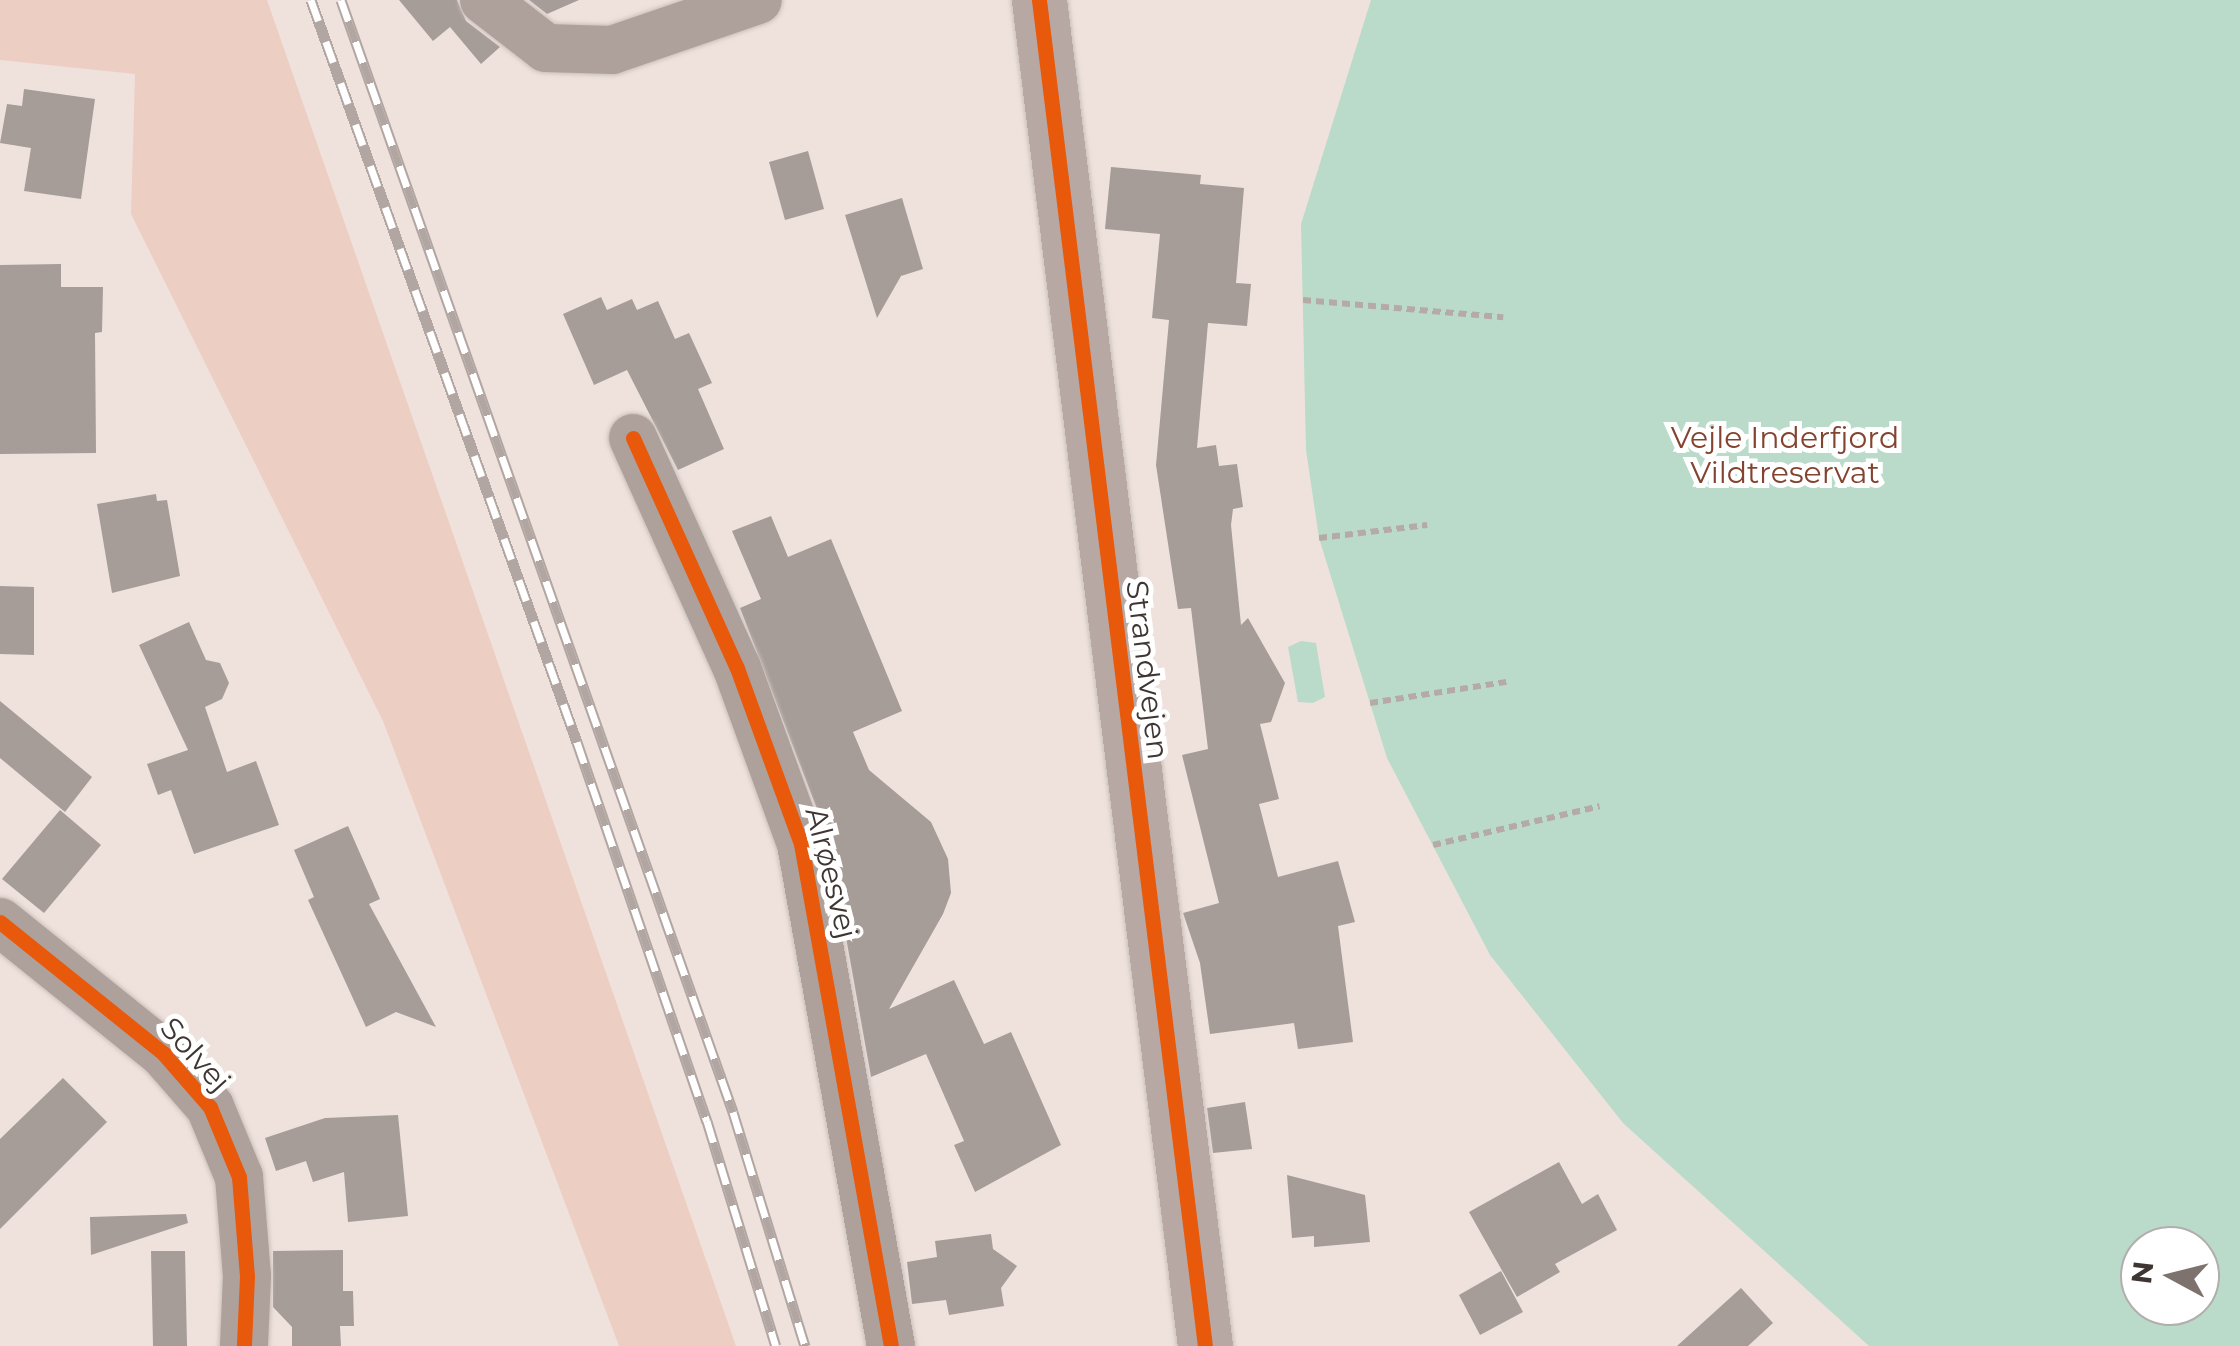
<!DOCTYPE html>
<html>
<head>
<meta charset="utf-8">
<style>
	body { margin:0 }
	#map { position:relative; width:2240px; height:1346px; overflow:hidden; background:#efe2dd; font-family:Montserrat,sans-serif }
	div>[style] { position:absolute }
	.green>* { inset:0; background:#edcec3 }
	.water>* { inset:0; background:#badbc9 }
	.building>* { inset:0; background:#a69c98 }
	.path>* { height:6px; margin-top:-3px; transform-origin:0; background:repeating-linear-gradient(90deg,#b5aaa6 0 8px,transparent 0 13px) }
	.roads { filter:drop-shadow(0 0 2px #cac0bc) drop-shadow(0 0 2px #cac0bc) }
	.street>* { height:48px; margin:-24px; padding:0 24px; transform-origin:24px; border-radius:24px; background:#aea19c }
	.secondary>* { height:55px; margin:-27.5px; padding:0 27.5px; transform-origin:27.5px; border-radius:27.5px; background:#b8a8a4 }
	.rail>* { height:11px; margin-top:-5.5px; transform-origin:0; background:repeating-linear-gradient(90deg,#fff 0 22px,#b2a6a2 0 44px); box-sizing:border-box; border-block:2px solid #b2a6a2 }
	.cycleway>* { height:15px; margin:-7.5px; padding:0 7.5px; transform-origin:7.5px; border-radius:7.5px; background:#e8590c }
	span { translate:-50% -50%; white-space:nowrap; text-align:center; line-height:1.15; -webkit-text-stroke:10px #fff; paint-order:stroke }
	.park-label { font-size:30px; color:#83432f }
	.street-label { font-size:30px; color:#3f3532 }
	.north { position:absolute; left:2120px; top:1226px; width:100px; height:100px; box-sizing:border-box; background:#fff; border:2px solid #b2aead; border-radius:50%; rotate:277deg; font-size:28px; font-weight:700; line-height:40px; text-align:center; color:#3f3532 }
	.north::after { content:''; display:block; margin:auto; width:35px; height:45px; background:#7d726e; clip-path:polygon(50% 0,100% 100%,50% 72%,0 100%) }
</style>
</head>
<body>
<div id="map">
	<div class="green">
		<div style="clip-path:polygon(0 0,267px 0,736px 1346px,619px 1346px,383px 721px,131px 214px,135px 74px,0 60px)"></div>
	</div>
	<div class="water">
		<div style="clip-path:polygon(evenodd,1371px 0,2240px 0,2240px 1346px,1869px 1346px,1623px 1123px,1490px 955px,1387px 758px,1319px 538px,1306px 450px,1301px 224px,1371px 0,2200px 1246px,2200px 1306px,2140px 1306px,2140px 1246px,2200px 1246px)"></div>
		<div style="clip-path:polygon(1301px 641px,1316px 643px,1325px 697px,1313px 703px,1298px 702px,1288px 647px)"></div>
	</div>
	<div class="building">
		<div style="clip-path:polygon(399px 0,457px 0,466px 21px,500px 47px,481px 64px,450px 27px,433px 41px)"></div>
		<div style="clip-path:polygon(529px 0,579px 0,547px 14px)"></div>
		<div style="clip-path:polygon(24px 89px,95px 99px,81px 199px,24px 191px,31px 148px,0 143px,7px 104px,22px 106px)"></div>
		<div style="clip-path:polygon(808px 151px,824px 209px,785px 220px,769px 162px)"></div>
		<div style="clip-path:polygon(1111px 167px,1201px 175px,1200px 184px,1244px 188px,1236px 283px,1251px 284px,1247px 326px,1208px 323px,1197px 448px,1216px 445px,1219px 466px,1237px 464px,1243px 507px,1233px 509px,1231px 525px,1241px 625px,1248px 618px,1285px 683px,1271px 722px,1260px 724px,1279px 799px,1259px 804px,1278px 877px,1338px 861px,1355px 922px,1338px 926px,1353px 1042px,1298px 1049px,1294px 1023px,1210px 1034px,1200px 963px,1183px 913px,1219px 903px,1182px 755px,1208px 749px,1191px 608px,1178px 609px,1156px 465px,1169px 320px,1152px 318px,1160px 234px,1105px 229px)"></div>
		<div style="clip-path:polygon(902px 198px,923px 269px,901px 276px,877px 318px,845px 215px)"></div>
		<div style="clip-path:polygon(61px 264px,61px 287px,103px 287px,102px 332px,95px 333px,96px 453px,0 454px,0 265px)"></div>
		<div style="clip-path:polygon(601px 297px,607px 310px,632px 299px,637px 310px,658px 301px,675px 339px,689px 333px,712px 383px,698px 389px,724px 449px,678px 470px,627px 370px,594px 385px,563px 314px)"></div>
		<div style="clip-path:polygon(156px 494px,157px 501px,167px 500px,180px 576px,112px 593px,97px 504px)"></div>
		<div style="clip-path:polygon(771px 516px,788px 557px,831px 539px,902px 711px,853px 732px,869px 770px,931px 822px,948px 859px,951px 893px,943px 914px,889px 1009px,954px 980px,984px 1044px,1011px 1032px,1061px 1145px,975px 1192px,954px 1145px,964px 1141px,926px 1054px,871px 1077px,845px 932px,850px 931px,827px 835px,740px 608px,761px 599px,732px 531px)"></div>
		<div style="clip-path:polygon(0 586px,34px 587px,34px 655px,0 654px)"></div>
		<div style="clip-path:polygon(189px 622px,206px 660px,220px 663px,229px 683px,222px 699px,205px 707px,227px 772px,256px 761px,279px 825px,194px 854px,171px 790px,158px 795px,147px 764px,188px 750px,139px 645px)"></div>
		<div style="clip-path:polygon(0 701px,92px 777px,65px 812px,0 758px)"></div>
		<div style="clip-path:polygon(60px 810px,101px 845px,44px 913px,2px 879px)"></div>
		<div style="clip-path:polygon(348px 826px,380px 899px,369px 904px,436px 1027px,396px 1012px,366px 1027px,308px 900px,314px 897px,294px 850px)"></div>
		<div style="clip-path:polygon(63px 1078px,107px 1122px,0 1229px,0 1139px)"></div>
		<div style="clip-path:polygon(1245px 1102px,1252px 1149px,1213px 1153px,1207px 1108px)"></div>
		<div style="clip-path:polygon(398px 1115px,408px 1216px,348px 1222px,344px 1172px,313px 1182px,306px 1161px,276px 1171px,265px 1138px,325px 1118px)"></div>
		<div style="clip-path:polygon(1559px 1162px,1582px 1204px,1598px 1194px,1617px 1230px,1555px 1264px,1560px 1272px,1517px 1297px,1469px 1212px)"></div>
		<div style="clip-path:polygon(1287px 1175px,1365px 1195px,1370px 1242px,1314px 1247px,1314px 1236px,1292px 1238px)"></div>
		<div style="clip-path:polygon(186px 1214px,188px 1223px,91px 1255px,90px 1217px)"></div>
		<div style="clip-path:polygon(991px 1234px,993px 1249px,1017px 1266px,1001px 1288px,1004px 1306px,949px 1315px,946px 1300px,912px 1304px,907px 1262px,937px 1257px,935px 1241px)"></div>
		<div style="clip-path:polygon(343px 1250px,343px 1291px,353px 1291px,354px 1326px,340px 1326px,341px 1346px,292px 1346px,292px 1327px,273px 1307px,273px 1251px)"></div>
		<div style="clip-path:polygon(151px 1251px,185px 1251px,187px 1346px,153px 1346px)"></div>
		<div style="clip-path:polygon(1501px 1271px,1523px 1312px,1480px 1335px,1459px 1295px)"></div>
		<div style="clip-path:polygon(1741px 1288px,1773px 1323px,1748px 1346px,1677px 1346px)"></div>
	</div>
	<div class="path">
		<div style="left:1303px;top:300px;width:201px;rotate:4.9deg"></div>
		<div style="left:1319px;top:538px;width:109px;rotate:-6.9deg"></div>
		<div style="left:1370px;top:703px;width:138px;rotate:-8.8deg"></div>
		<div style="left:1433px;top:845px;width:171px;rotate:-13.1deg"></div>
	</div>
	<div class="roads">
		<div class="street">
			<div style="left:484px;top:0;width:78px;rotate:37.7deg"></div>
			<div style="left:546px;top:48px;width:66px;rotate:1.7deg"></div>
			<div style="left:612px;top:50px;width:154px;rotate:-18.9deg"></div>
			<div style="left:633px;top:438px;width:252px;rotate:65.7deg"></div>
			<div style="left:737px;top:668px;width:187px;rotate:70deg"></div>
			<div style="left:801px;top:844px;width:510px;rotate:79.84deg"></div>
			<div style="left:0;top:922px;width:209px;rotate:38.8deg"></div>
			<div style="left:163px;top:1053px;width:72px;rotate:49deg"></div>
			<div style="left:210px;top:1107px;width:76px;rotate:67.5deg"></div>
			<div style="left:239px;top:1177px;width:99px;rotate:85.4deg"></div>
			<div style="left:247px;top:1276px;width:70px;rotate:92.5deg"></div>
		</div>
		<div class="secondary">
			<div style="left:1039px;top:0;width:1356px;rotate:82.97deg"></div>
		</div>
	</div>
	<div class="rail">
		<div style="left:311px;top:0;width:788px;rotate:70.28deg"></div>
		<div style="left:577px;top:742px;width:401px;rotate:71.1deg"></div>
		<div style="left:707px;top:1121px;width:235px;rotate:73deg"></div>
		<div style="left:341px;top:0;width:1179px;rotate:70.58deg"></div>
		<div style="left:733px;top:1112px;width:245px;rotate:72.9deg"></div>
	</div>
	<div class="cycleway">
		<div style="left:1039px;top:0;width:1356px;rotate:82.97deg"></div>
		<div style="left:633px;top:438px;width:252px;rotate:65.7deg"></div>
		<div style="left:737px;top:668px;width:187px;rotate:70deg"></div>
		<div style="left:801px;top:844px;width:510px;rotate:79.84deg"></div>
		<div style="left:0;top:922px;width:209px;rotate:38.8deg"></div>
		<div style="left:163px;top:1053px;width:72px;rotate:49deg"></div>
		<div style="left:210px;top:1107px;width:76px;rotate:67.5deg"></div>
		<div style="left:239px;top:1177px;width:99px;rotate:85.4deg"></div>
		<div style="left:247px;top:1276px;width:70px;rotate:92.5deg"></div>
	</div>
	<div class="park-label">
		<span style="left:1785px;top:455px">Vejle Inderfjord<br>Vildtreservat</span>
	</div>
	<div class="street-label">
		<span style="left:1147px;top:670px;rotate:83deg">Strandvejen</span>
		<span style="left:831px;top:873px;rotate:76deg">Alrøesvej</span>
		<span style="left:195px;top:1055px;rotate:48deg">Solvej</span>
	</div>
	<div class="north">N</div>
</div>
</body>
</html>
